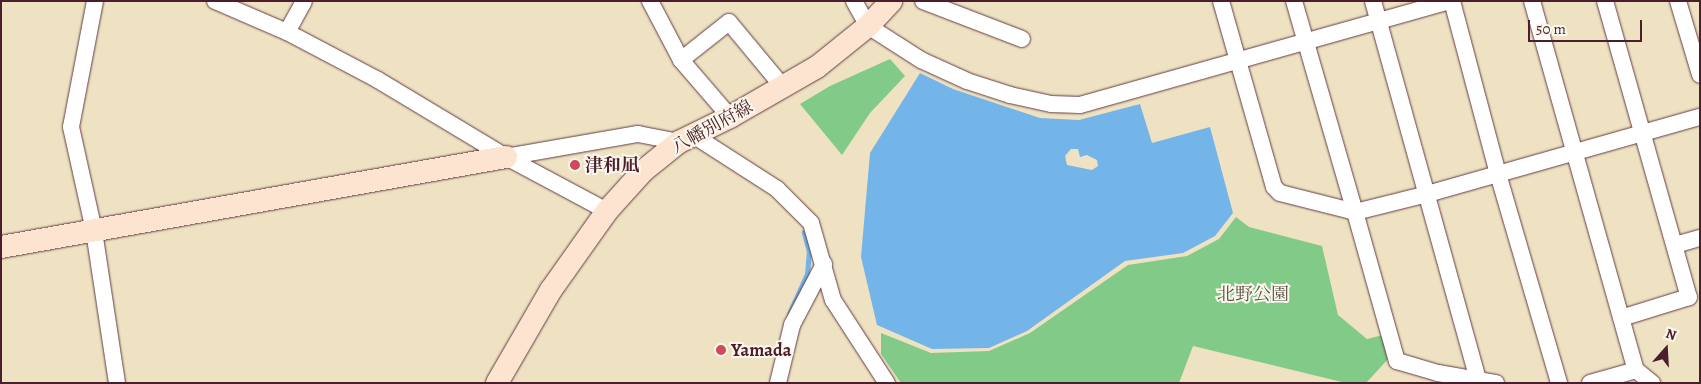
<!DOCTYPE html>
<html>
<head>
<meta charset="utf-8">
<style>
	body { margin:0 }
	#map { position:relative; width:1701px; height:384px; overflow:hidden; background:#eee2c3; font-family:Alegreya,"Noto Serif JP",serif }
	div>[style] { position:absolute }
	.green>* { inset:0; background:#81ca87 }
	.water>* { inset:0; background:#73b5e8 }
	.stream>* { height:4.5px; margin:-2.25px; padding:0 2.25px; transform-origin:2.25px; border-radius:2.25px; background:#73b5e8 }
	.roads { filter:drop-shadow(0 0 1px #633c42) drop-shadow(0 0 1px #633c42) }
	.street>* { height:16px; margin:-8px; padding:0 8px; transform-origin:8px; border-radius:8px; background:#fff }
	.secondary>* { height:22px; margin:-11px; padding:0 11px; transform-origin:11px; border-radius:11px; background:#fde4d1 }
	.dots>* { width:14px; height:14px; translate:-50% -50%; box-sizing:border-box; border:2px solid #fbf7ec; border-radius:50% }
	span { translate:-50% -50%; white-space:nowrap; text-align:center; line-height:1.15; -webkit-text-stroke:4px #fbf7ec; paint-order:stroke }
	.street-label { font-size:18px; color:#4a1f2b }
	.poi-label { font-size:18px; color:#4a1f2b; font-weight:700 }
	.left { translate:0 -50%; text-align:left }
	.park-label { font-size:18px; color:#5a5247 }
	.frame { position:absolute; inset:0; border:2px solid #4a1f2b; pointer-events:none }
	.north { position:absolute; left:1641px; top:324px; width:50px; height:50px; -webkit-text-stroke:4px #fbf7ec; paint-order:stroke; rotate:19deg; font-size:14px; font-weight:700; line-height:20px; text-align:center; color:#4a1f2b }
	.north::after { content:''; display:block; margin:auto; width:18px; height:22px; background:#4a1f2b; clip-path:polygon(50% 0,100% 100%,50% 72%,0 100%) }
	.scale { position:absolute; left:1528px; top:20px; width:114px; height:22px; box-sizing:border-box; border:2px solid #4a1f2b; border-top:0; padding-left:6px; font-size:15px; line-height:18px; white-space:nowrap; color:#4a1f2b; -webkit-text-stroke:4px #fbf7ec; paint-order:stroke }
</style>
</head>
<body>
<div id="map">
	<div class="green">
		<div style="clip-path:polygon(890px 59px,905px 76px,870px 113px,842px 155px,800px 104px,830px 86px)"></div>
		<div style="clip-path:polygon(1236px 217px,1249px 227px,1322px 246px,1338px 315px,1367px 339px,1383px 335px,1390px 357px,1366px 383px,1346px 383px,1193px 346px,1179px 383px,901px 383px,881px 354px,881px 333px,931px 353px,989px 351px,1030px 333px,1128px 265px,1187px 256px,1219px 239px)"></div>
	</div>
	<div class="water">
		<div style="clip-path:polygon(evenodd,920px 73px,953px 89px,1040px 118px,1079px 120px,1140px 104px,1152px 143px,1210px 127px,1233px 213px,1215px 236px,1183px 253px,1125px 261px,1027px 331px,989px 348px,932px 349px,877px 325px,861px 257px,870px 153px,920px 73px,1071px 149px,1078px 149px,1080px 157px,1087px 155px,1097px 160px,1098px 166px,1092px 170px,1067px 165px,1065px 156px,1071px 149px)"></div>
	</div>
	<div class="stream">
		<div style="left:789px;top:314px;width:44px;rotate:-65.8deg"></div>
		<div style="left:807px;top:274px;width:22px;rotate:-85deg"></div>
		<div style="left:809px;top:252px;width:20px;rotate:-105deg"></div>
	</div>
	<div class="roads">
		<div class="street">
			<div style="left:95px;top:1px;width:128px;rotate:100.8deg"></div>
			<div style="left:71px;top:127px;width:107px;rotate:77.5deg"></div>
			<div style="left:94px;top:231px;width:154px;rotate:81.4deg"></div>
			<div style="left:215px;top:1px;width:78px;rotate:23.3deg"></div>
			<div style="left:287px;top:32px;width:103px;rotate:27.8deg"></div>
			<div style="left:378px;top:80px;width:149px;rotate:31deg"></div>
			<div style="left:506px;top:157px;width:115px;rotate:28.1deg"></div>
			<div style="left:650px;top:1px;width:67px;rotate:62.3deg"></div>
			<div style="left:681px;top:60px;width:75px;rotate:49.3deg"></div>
			<div style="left:854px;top:1px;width:29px;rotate:61deg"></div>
			<div style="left:868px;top:26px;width:63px;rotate:32.7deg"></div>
			<div style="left:921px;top:60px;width:51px;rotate:24.5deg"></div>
			<div style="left:967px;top:81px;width:45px;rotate:18deg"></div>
			<div style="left:1010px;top:95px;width:42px;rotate:12.4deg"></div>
			<div style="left:1051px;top:104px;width:29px;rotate:2deg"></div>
			<div style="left:1080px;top:105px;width:383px;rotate:-15.7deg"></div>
			<div style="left:923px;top:1px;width:106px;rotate:21deg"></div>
			<div style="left:1221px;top:1px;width:193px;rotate:74.1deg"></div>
			<div style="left:1274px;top:187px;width:8px;rotate:45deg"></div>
			<div style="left:1280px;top:193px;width:77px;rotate:14.2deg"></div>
			<div style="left:1355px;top:212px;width:155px;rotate:74.3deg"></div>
			<div style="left:1397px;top:361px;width:43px;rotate:16.3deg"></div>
			<div style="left:1438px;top:373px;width:59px;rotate:9.8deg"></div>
			<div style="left:1294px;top:1px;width:220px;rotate:73.9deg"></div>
			<div style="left:1355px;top:212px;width:74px;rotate:-14deg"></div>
			<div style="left:1427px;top:194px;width:284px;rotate:-15.8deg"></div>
			<div style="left:1373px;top:1px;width:395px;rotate:74.5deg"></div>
			<div style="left:1452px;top:1px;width:179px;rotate:75.1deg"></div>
			<div style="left:1498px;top:174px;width:218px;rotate:73.7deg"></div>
			<div style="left:1532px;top:1px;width:383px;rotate:74.3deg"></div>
			<div style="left:1605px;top:1px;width:308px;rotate:74.2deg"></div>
			<div style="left:1689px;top:297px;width:71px;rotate:162.8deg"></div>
			<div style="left:1678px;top:1px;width:77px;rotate:73.4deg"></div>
			<div style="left:287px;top:32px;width:35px;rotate:-61deg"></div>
			<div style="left:681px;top:60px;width:61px;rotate:-38.4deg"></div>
			<div style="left:729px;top:22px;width:85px;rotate:50.3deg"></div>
			<div style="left:693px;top:135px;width:100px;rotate:32.7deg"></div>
			<div style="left:777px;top:189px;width:48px;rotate:45deg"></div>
			<div style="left:811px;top:223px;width:80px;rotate:74.1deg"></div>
			<div style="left:833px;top:300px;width:99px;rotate:57deg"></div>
			<div style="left:506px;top:157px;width:134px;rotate:-9.9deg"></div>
			<div style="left:638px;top:134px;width:42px;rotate:11deg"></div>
			<div style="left:1675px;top:245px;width:26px;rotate:-16deg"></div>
			<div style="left:778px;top:383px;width:60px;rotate:-76.4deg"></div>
			<div style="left:792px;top:325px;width:69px;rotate:-62.3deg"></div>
			<div style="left:1590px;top:383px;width:48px;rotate:-15.8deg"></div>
			<div style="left:1636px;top:370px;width:21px;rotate:39deg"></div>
		</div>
		<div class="secondary">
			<div style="left:1px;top:247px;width:513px;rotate:-10.11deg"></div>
			<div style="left:497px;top:383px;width:108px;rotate:-59.9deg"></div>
			<div style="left:551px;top:290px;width:97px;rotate:-54.7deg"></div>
			<div style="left:607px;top:211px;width:54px;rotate:-48deg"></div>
			<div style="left:643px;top:171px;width:46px;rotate:-38.9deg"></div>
			<div style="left:679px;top:142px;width:57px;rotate:-26.1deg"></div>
			<div style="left:730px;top:117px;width:100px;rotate:-29.9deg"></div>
			<div style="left:817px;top:67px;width:65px;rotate:-38.8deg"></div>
			<div style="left:868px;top:26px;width:34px;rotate:-47deg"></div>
		</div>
	</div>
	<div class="dots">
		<div style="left:575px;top:165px;background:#d1495b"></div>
		<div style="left:721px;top:350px;background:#d1495b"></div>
	</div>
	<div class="street-label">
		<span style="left:712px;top:127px;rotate:-29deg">八幡別府線</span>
	</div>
	<div class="poi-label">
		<span class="left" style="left:585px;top:165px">津和凪</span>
		<span class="left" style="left:731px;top:350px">Yamada</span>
	</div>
	<div class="park-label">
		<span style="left:1253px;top:294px">北野公園</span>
	</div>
	<div class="frame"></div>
	<div class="north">N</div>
	<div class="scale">50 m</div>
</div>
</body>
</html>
